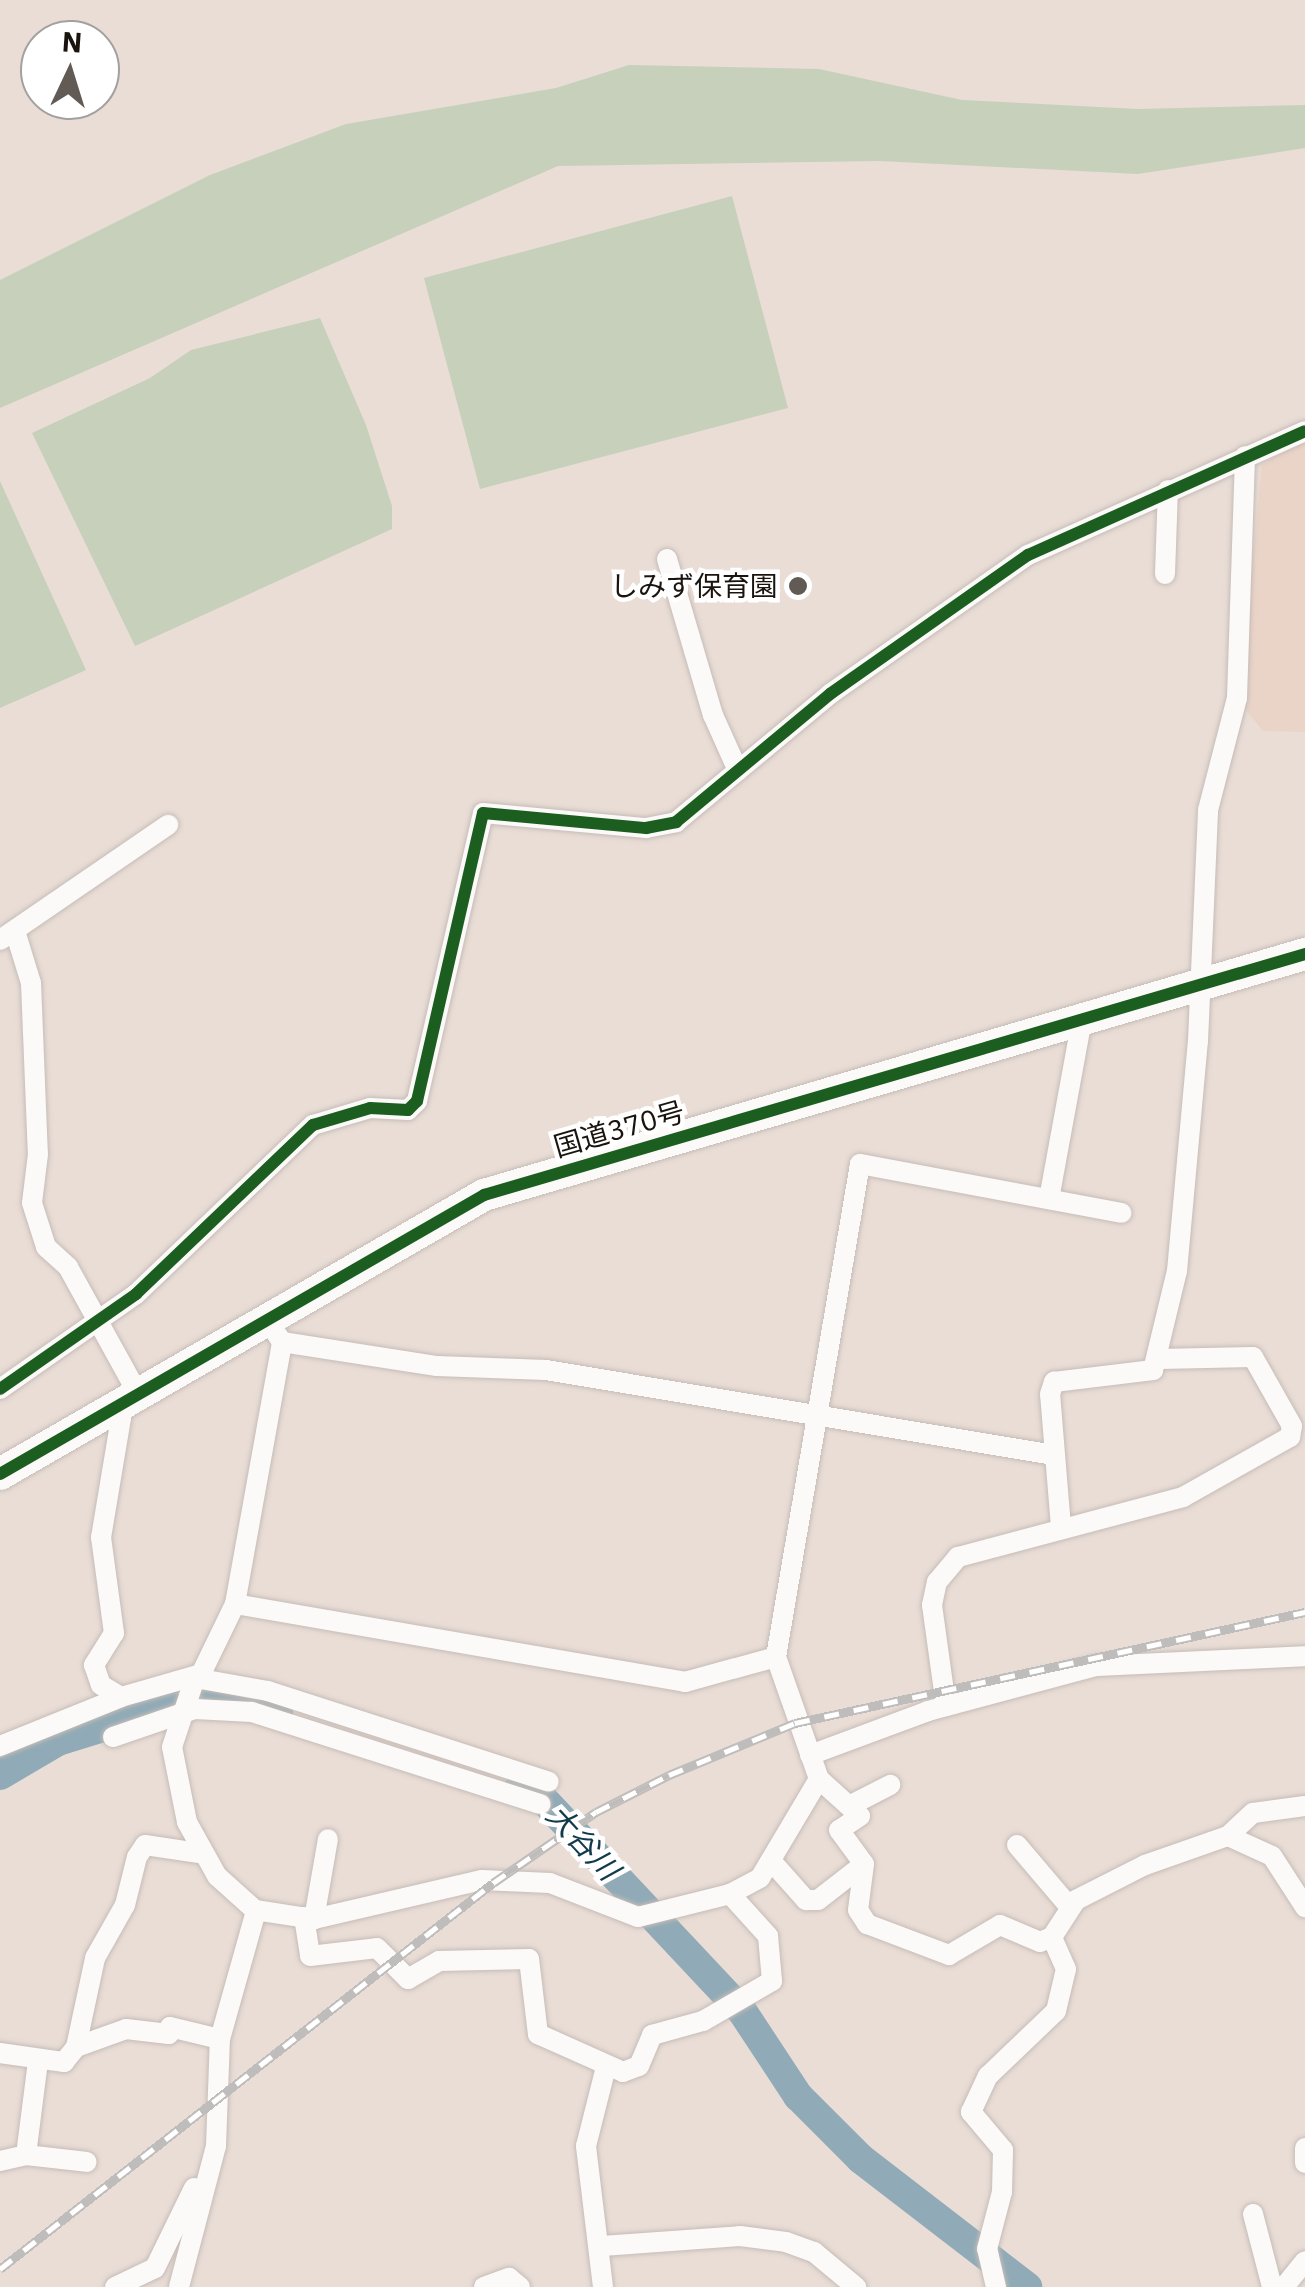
<!DOCTYPE html>
<html>
<head>
<meta charset="utf-8">
<style>
	body { margin:0 }
	#map { position:relative; width:1305px; height:2287px; overflow:hidden; background:#e9ddd6; font-family:"IBM Plex Sans","Noto Sans JP",sans-serif }
	div>[style] { position:absolute }
	.built>* { inset:0; background:#ead4c8 }
	.green>* { inset:0; background:#c7d0bb }
	.river>* { height:30px; margin:-15px; padding:0 15px; transform-origin:15px; border-radius:15px; background:#90abb7 }
	.roads { filter:drop-shadow(0 0 2px #c6bcb7) drop-shadow(0 0 2px #c6bcb7) }
	.minor>* { height:20px; margin:-10px; padding:0 10px; transform-origin:10px; border-radius:10px; background:#fcfaf9 }
	.trunk>* { height:32px; margin:-16px; padding:0 16px; transform-origin:16px; border-radius:16px; background:#fcfaf9 }
	.rail>* { height:9px; margin-top:-4.5px; transform-origin:0; background:repeating-linear-gradient(90deg,#fff 0 15px,#bfbdbb 0 30px); box-sizing:border-box; border-block:2px solid #bfbdbb }
	.cycleway>* { height:12px; margin:-6px; padding:0 6px; transform-origin:6px; border-radius:6px; background:#1b5e20 }
	.dots>* { width:28px; height:28px; translate:-50% -50%; box-sizing:border-box; border:5px solid #fff; border-radius:50% }
	span { translate:-50% -50%; white-space:nowrap; text-align:center; line-height:1.15; -webkit-text-stroke:9px #fff; paint-order:stroke }
	.poi-label { font-size:28px; color:#1a130e }
	.right { translate:-100% -50%; text-align:right }
	.street-label { font-size:28px; color:#1a130e }
	.water-label { font-size:30px; color:#123a4a; font-style:italic }
	.north { position:absolute; left:20px; top:20px; width:100px; height:100px; box-sizing:border-box; background:#fff; border:2px solid #a3a19f; border-radius:50%; rotate:4deg; font-size:28px; font-weight:700; line-height:40px; text-align:center; color:#1a130e }
	.north::after { content:''; display:block; margin:auto; width:35px; height:45px; background:#625a54; clip-path:polygon(50% 0,100% 100%,50% 72%,0 100%) }
</style>
</head>
<body>
<div id="map">
	<div class="built">
		<div style="clip-path:polygon(1305px 438px,1305px 732px,1263px 731px,1239px 702px,1262px 465px)"></div>
	</div>
	<div class="green">
		<div style="clip-path:polygon(629px 65px,819px 69px,962px 100px,1138px 109px,1305px 105px,1305px 148px,1138px 174px,880px 161px,558px 166px,0 408px,0 280px,210px 175px,346px 124px,556px 88px)"></div>
		<div style="clip-path:polygon(732px 196px,788px 408px,480px 489px,424px 278px)"></div>
		<div style="clip-path:polygon(320px 318px,366px 425px,392px 506px,392px 529px,135px 646px,32px 433px,150px 378px,191px 350px)"></div>
		<div style="clip-path:polygon(0 481px,86px 670px,0 708px)"></div>
	</div>
	<div class="river">
		<div style="left:0;top:1775px;width:67px;rotate:-30.4deg"></div>
		<div style="left:58px;top:1741px;width:118px;rotate:-17.2deg"></div>
		<div style="left:171px;top:1706px;width:51px;rotate:-11.3deg"></div>
		<div style="left:221px;top:1696px;width:60px;rotate:17.5deg"></div>
		<div style="left:517px;top:1791px;width:26px;rotate:16deg"></div>
		<div style="left:542px;top:1798px;width:292px;rotate:46.8deg"></div>
		<div style="left:742px;top:2011px;width:102px;rotate:56.6deg"></div>
		<div style="left:798px;top:2096px;width:89px;rotate:45deg"></div>
		<div style="left:861px;top:2159px;width:210px;rotate:37.6deg"></div>
	</div>
	<div class="roads">
		<div class="minor">
			<div style="left:667px;top:559px;width:163px;rotate:73.6deg"></div>
			<div style="left:713px;top:715px;width:61px;rotate:65.9deg"></div>
			<div style="left:1165px;top:574px;width:84px;rotate:-88deg"></div>
			<div style="left:15px;top:931px;width:54px;rotate:72.9deg"></div>
			<div style="left:31px;top:983px;width:171px;rotate:87.7deg"></div>
			<div style="left:38px;top:1154px;width:49px;rotate:97deg"></div>
			<div style="left:32px;top:1203px;width:46px;rotate:72.3deg"></div>
			<div style="left:46px;top:1247px;width:30px;rotate:42deg"></div>
			<div style="left:68px;top:1267px;width:143px;rotate:61.1deg"></div>
			<div style="left:0;top:940px;width:204px;rotate:-34.4deg"></div>
			<div style="left:1049px;top:1199px;width:183px;rotate:-79.6deg"></div>
			<div style="left:282px;top:1342px;width:157px;rotate:8.8deg"></div>
			<div style="left:437px;top:1366px;width:109px;rotate:2.1deg"></div>
			<div style="left:546px;top:1370px;width:515px;rotate:9.5deg"></div>
			<div style="left:0;top:1389px;width:166px;rotate:-34.9deg"></div>
			<div style="left:136px;top:1294px;width:245px;rotate:-43.7deg"></div>
			<div style="left:313px;top:1125px;width:59px;rotate:-16.6deg"></div>
			<div style="left:370px;top:1108px;width:38px;rotate:3deg"></div>
			<div style="left:408px;top:1110px;width:13px;rotate:-45deg"></div>
			<div style="left:417px;top:1101px;width:295px;rotate:-77.1deg"></div>
			<div style="left:483px;top:813px;width:164px;rotate:5.3deg"></div>
			<div style="left:646px;top:828px;width:31px;rotate:-11deg"></div>
			<div style="left:676px;top:822px;width:200px;rotate:-39.7deg"></div>
			<div style="left:830px;top:694px;width:242px;rotate:-35.1deg"></div>
			<div style="left:1028px;top:555px;width:303px;rotate:-24.1deg"></div>
			<div style="left:115px;top:1406px;width:13px;rotate:63deg"></div>
			<div style="left:121px;top:1418px;width:121px;rotate:99.5deg"></div>
			<div style="left:101px;top:1537px;width:97px;rotate:82.3deg"></div>
			<div style="left:114px;top:1633px;width:38px;rotate:122deg"></div>
			<div style="left:94px;top:1665px;width:21px;rotate:71deg"></div>
			<div style="left:101px;top:1685px;width:23px;rotate:31deg"></div>
			<div style="left:121px;top:1697px;width:83px;rotate:-16deg"></div>
			<div style="left:201px;top:1674px;width:78px;rotate:-64.1deg"></div>
			<div style="left:235px;top:1604px;width:266px;rotate:-79.8deg"></div>
			<div style="left:282px;top:1342px;width:11px;rotate:-124deg"></div>
			<div style="left:1061px;top:1527px;width:133px;rotate:-94.7deg"></div>
			<div style="left:1050px;top:1394px;width:13px;rotate:-72deg"></div>
			<div style="left:1054px;top:1382px;width:100px;rotate:-6.9deg"></div>
			<div style="left:1153px;top:1370px;width:102px;rotate:-76.4deg"></div>
			<div style="left:1177px;top:1271px;width:231px;rotate:-84.8deg"></div>
			<div style="left:1198px;top:1041px;width:231px;rotate:-87.5deg"></div>
			<div style="left:1208px;top:810px;width:116px;rotate:-75.5deg"></div>
			<div style="left:1237px;top:698px;width:242px;rotate:-88.1deg"></div>
			<div style="left:235px;top:1604px;width:457px;rotate:9.8deg"></div>
			<div style="left:685px;top:1682px;width:94px;rotate:-15.4deg"></div>
			<div style="left:946px;top:1706px;width:102px;rotate:-97.9deg"></div>
			<div style="left:932px;top:1605px;width:24px;rotate:-78deg"></div>
			<div style="left:937px;top:1582px;width:33px;rotate:-50deg"></div>
			<div style="left:958px;top:1557px;width:233px;rotate:-14.9deg"></div>
			<div style="left:1183px;top:1497px;width:123px;rotate:-29.3deg"></div>
			<div style="left:1290px;top:1437px;width:11px;rotate:-80deg"></div>
			<div style="left:1292px;top:1426px;width:79px;rotate:-119.5deg"></div>
			<div style="left:1253px;top:1357px;width:94px;rotate:178.8deg"></div>
			<div style="left:113px;top:1737px;width:87px;rotate:-18.9deg"></div>
			<div style="left:195px;top:1709px;width:57px;rotate:3deg"></div>
			<div style="left:252px;top:1712px;width:303px;rotate:17.7deg"></div>
			<div style="left:0;top:1746px;width:131px;rotate:-22deg"></div>
			<div style="left:810px;top:1755px;width:126px;rotate:-20.4deg"></div>
			<div style="left:928px;top:1711px;width:174px;rotate:-15deg"></div>
			<div style="left:1096px;top:1666px;width:209px;rotate:-2.7deg"></div>
			<div style="left:819px;top:1779px;width:55px;rotate:42.1deg"></div>
			<div style="left:860px;top:1816px;width:25px;rotate:146deg"></div>
			<div style="left:839px;top:1830px;width:42px;rotate:53.7deg"></div>
			<div style="left:853px;top:1804px;width:42px;rotate:-27.2deg"></div>
			<div style="left:1228px;top:1836px;width:48px;rotate:24.4deg"></div>
			<div style="left:1272px;top:1856px;width:61px;rotate:57.1deg"></div>
			<div style="left:1017px;top:1845px;width:80px;rotate:49.6deg"></div>
			<div style="left:773px;top:1863px;width:50px;rotate:48.3deg"></div>
			<div style="left:806px;top:1900px;width:12px"></div>
			<div style="left:818px;top:1900px;width:58px;rotate:-38deg"></div>
			<div style="left:864px;top:1864px;width:46px;rotate:97.4deg"></div>
			<div style="left:858px;top:1910px;width:17px;rotate:57deg"></div>
			<div style="left:867px;top:1924px;width:88px;rotate:20.7deg"></div>
			<div style="left:949px;top:1955px;width:59px;rotate:-30.5deg"></div>
			<div style="left:1000px;top:1925px;width:43px;rotate:23deg"></div>
			<div style="left:1040px;top:1942px;width:13px;rotate:-23deg"></div>
			<div style="left:1052px;top:1937px;width:44px;rotate:-57deg"></div>
			<div style="left:1076px;top:1900px;width:77px;rotate:-26.9deg"></div>
			<div style="left:1145px;top:1865px;width:88px;rotate:-19.3deg"></div>
			<div style="left:1228px;top:1836px;width:34px;rotate:-43deg"></div>
			<div style="left:1253px;top:1813px;width:52px;rotate:-7.7deg"></div>
			<div style="left:255px;top:1910px;width:60px;rotate:8.7deg"></div>
			<div style="left:314px;top:1919px;width:172px;rotate:-13.1deg"></div>
			<div style="left:482px;top:1880px;width:68px;rotate:2.5deg"></div>
			<div style="left:550px;top:1883px;width:94px;rotate:21.1deg"></div>
			<div style="left:638px;top:1917px;width:95px;rotate:-14deg"></div>
			<div style="left:730px;top:1894px;width:34px;rotate:-28deg"></div>
			<div style="left:760px;top:1878px;width:115px;rotate:-59.2deg"></div>
			<div style="left:819px;top:1779px;width:129px;rotate:-109.4deg"></div>
			<div style="left:776px;top:1657px;width:500px;rotate:-80.33deg"></div>
			<div style="left:860px;top:1164px;width:266px;rotate:10.6deg"></div>
			<div style="left:304px;top:1917px;width:39px;rotate:81deg"></div>
			<div style="left:310px;top:1956px;width:67px;rotate:-6.8deg"></div>
			<div style="left:377px;top:1948px;width:44px;rotate:45deg"></div>
			<div style="left:408px;top:1979px;width:36px;rotate:-30deg"></div>
			<div style="left:439px;top:1961px;width:90px;rotate:-1.3deg"></div>
			<div style="left:529px;top:1959px;width:76px;rotate:83.2deg"></div>
			<div style="left:538px;top:2034px;width:93px;rotate:24.1deg"></div>
			<div style="left:623px;top:2072px;width:17px;rotate:-21deg"></div>
			<div style="left:639px;top:2066px;width:34px;rotate:-67deg"></div>
			<div style="left:652px;top:2035px;width:53px;rotate:-15.4deg"></div>
			<div style="left:703px;top:2021px;width:80px;rotate:-30.1deg"></div>
			<div style="left:772px;top:1981px;width:45px;rotate:-95.1deg"></div>
			<div style="left:768px;top:1936px;width:57px;rotate:-132.1deg"></div>
			<div style="left:314px;top:1919px;width:81px;rotate:-80.1deg"></div>
			<div style="left:76px;top:2047px;width:53px;rotate:-19.8deg"></div>
			<div style="left:126px;top:2029px;width:43px;rotate:6.6deg"></div>
			<div style="left:169px;top:2034px;width:7px;rotate:-82deg"></div>
			<div style="left:170px;top:2027px;width:51px;rotate:13.5deg"></div>
			<div style="left:0;top:2053px;width:65px;rotate:8deg"></div>
			<div style="left:64px;top:2062px;width:19px;rotate:-51deg"></div>
			<div style="left:76px;top:2047px;width:91px;rotate:-77.9deg"></div>
			<div style="left:95px;top:1958px;width:61px;rotate:-60.5deg"></div>
			<div style="left:125px;top:1905px;width:49px;rotate:-76deg"></div>
			<div style="left:137px;top:1857px;width:14px;rotate:-56deg"></div>
			<div style="left:145px;top:1845px;width:55px;rotate:8.4deg"></div>
			<div style="left:1305px;top:2148px;width:15px;rotate:90deg"></div>
			<div style="left:26px;top:2155px;width:95px;rotate:-82.7deg"></div>
			<div style="left:0;top:2161px;width:27px;rotate:-13deg"></div>
			<div style="left:26px;top:2155px;width:61px;rotate:6.5deg"></div>
			<div style="left:1253px;top:2214px;width:75px;rotate:75.4deg"></div>
			<div style="left:602px;top:2246px;width:138px;rotate:-4.1deg"></div>
			<div style="left:740px;top:2236px;width:46px;rotate:7.4deg"></div>
			<div style="left:786px;top:2242px;width:30px;rotate:20deg"></div>
			<div style="left:814px;top:2252px;width:55px;rotate:39.8deg"></div>
			<div style="left:115px;top:2287px;width:44px;rotate:-25.4deg"></div>
			<div style="left:155px;top:2268px;width:89px;rotate:-64deg"></div>
			<div style="left:179px;top:2287px;width:146px;rotate:-75.3deg"></div>
			<div style="left:216px;top:2146px;width:107px;rotate:-87.9deg"></div>
			<div style="left:220px;top:2039px;width:133px;rotate:-74.3deg"></div>
			<div style="left:256px;top:1911px;width:52px;rotate:-138.1deg"></div>
			<div style="left:217px;top:1876px;width:62px;rotate:-119.1deg"></div>
			<div style="left:187px;top:1822px;width:76px;rotate:-101.3deg"></div>
			<div style="left:172px;top:1747px;width:73px;rotate:-71.6deg"></div>
			<div style="left:195px;top:1678px;width:74px;rotate:10.1deg"></div>
			<div style="left:268px;top:1691px;width:295px;rotate:17.9deg"></div>
			<div style="left:484px;top:2287px;width:27px;rotate:-20deg"></div>
			<div style="left:509px;top:2278px;width:14px;rotate:39deg"></div>
			<div style="left:603px;top:2287px;width:142px;rotate:-96.9deg"></div>
			<div style="left:586px;top:2146px;width:81px;rotate:-75.8deg"></div>
			<div style="left:996px;top:2287px;width:39px;rotate:-103deg"></div>
			<div style="left:987px;top:2249px;width:59px;rotate:-75.3deg"></div>
			<div style="left:1002px;top:2192px;width:42px;rotate:-88.6deg"></div>
			<div style="left:1003px;top:2150px;width:50px;rotate:-130.1deg"></div>
			<div style="left:971px;top:2112px;width:40px;rotate:-65deg"></div>
			<div style="left:988px;top:2076px;width:94px;rotate:-43.7deg"></div>
			<div style="left:1056px;top:2011px;width:43px;rotate:-76.6deg"></div>
			<div style="left:1066px;top:1969px;width:35px;rotate:-114deg"></div>
			<div style="left:1284px;top:2287px;width:33px;rotate:-51deg"></div>
		</div>
		<div class="trunk">
			<div style="left:0;top:1474px;width:559px;rotate:-29.96deg"></div>
			<div style="left:484px;top:1195px;width:856px;rotate:-16.36deg"></div>
		</div>
	</div>
	<div class="rail">
		<div style="left:0;top:2269px;width:626px;rotate:-38.06deg"></div>
		<div style="left:493px;top:1883px;width:125px;rotate:-34.6deg"></div>
		<div style="left:596px;top:1812px;width:82px;rotate:-26.9deg"></div>
		<div style="left:669px;top:1775px;width:136px;rotate:-22.4deg"></div>
		<div style="left:795px;top:1723px;width:522px;rotate:-12.28deg"></div>
	</div>
	<div class="cycleway">
		<div style="left:0;top:1389px;width:166px;rotate:-34.9deg"></div>
		<div style="left:136px;top:1294px;width:245px;rotate:-43.7deg"></div>
		<div style="left:313px;top:1125px;width:59px;rotate:-16.6deg"></div>
		<div style="left:370px;top:1108px;width:38px;rotate:3deg"></div>
		<div style="left:408px;top:1110px;width:13px;rotate:-45deg"></div>
		<div style="left:417px;top:1101px;width:295px;rotate:-77.1deg"></div>
		<div style="left:483px;top:813px;width:164px;rotate:5.3deg"></div>
		<div style="left:646px;top:828px;width:31px;rotate:-11deg"></div>
		<div style="left:676px;top:822px;width:200px;rotate:-39.7deg"></div>
		<div style="left:830px;top:694px;width:242px;rotate:-35.1deg"></div>
		<div style="left:1028px;top:555px;width:303px;rotate:-24.1deg"></div>
		<div style="left:0;top:1474px;width:559px;rotate:-29.96deg"></div>
		<div style="left:484px;top:1195px;width:856px;rotate:-16.36deg"></div>
	</div>
	<div class="dots">
		<div style="left:798px;top:586px;background:#625a54"></div>
	</div>
	<div class="poi-label">
		<span class="right" style="left:778px;top:586px">しみず保育園</span>
	</div>
	<div class="street-label">
		<span style="left:619px;top:1129px;rotate:-16deg">国道370号</span>
	</div>
	<div class="water-label">
		<span style="left:583px;top:1842px;rotate:47deg">大谷川</span>
	</div>
	<div class="north">N</div>
</div>
</body>
</html>
